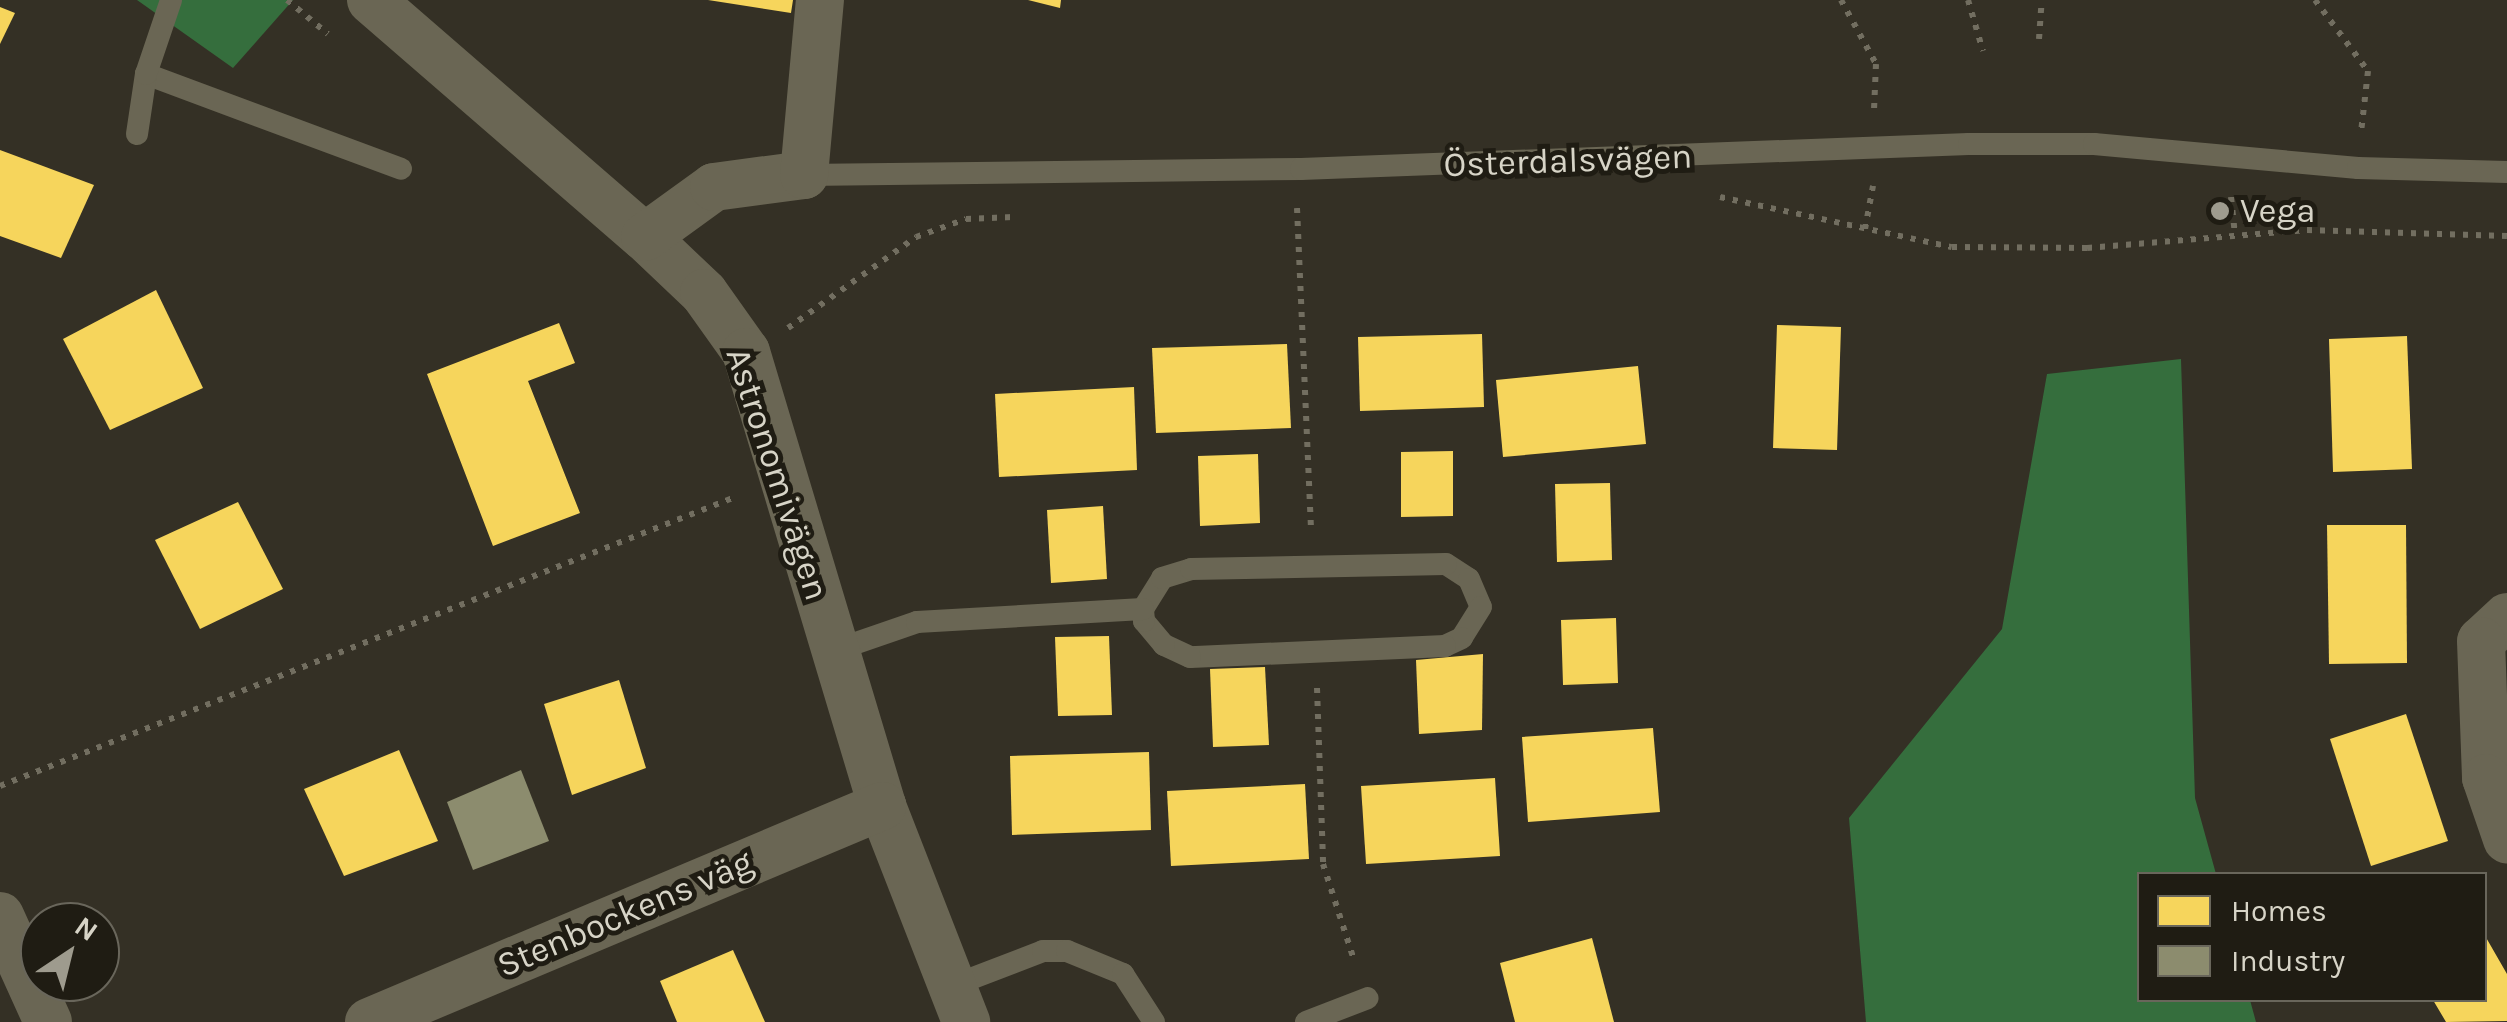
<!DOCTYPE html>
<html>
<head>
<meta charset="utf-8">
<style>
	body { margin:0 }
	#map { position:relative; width:2507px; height:1022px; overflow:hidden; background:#343025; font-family:Karla,sans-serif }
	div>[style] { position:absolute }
	.forest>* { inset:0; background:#356e3d }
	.homes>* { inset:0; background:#f6d55c }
	.industry>* { inset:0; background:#8c8c6e }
	.path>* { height:6px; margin-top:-3px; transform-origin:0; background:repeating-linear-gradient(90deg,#726e60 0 5px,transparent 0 13px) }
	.service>* { height:22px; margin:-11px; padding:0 11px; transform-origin:11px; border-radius:11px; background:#6a6654 }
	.minor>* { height:48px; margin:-24px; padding:0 24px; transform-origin:24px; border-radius:24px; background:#6a6654 }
	.dots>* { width:28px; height:28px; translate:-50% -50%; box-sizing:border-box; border:5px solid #1f1c13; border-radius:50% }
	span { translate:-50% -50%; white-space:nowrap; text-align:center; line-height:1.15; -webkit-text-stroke:10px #1f1c13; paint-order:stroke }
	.street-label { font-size:35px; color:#d7d4c7 }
	.poi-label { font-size:35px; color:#d7d4c7 }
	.left { translate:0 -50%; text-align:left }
	.legend { position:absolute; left:2137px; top:872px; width:350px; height:130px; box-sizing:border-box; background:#1f1c13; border:2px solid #69665b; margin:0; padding:12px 18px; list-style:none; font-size:30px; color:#d7d4c7 }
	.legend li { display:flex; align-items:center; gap:20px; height:50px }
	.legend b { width:50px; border:2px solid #69665b }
	.north { position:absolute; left:20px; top:902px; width:100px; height:100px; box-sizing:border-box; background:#1f1c13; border:2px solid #69665b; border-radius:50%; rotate:35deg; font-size:28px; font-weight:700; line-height:40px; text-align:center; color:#d7d4c7 }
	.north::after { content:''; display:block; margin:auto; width:35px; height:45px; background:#9e9b8e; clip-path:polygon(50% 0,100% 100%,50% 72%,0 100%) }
</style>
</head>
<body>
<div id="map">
	<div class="forest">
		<div style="clip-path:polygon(137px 0,293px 0,233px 68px)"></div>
		<div style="clip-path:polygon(2181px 359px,2195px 798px,2216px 874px,2140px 874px,2140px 1000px,2250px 1000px,2256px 1022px,1866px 1022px,1849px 818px,2002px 629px,2047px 374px)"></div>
	</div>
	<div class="homes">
		<div style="clip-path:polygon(708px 0,793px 0,791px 13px)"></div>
		<div style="clip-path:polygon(1028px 0,1061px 0,1060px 8px)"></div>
		<div style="clip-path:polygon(0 7px,15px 13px,0 44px)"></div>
		<div style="clip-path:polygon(0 150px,94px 185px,61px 258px,0 236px)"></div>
		<div style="clip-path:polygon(156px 290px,203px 388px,110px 430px,63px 339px)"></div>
		<div style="clip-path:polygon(559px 323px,575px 363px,528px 381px,580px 513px,493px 546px,427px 374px)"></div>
		<div style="clip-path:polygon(1777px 325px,1841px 327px,1837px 450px,1773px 448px)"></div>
		<div style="clip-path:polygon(1482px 334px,1484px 407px,1360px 411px,1358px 337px)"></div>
		<div style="clip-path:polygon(2407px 336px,2412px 469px,2333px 472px,2329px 339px)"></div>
		<div style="clip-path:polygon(1287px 344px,1291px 428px,1156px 433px,1152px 348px)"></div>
		<div style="clip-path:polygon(1638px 366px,1646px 444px,1503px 457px,1496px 380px)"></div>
		<div style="clip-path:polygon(1134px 387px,1137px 470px,999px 477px,995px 394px)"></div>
		<div style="clip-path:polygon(1453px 451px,1453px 516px,1401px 517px,1401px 452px)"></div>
		<div style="clip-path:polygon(1258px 454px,1260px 523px,1200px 526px,1198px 456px)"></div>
		<div style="clip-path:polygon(1610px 483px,1612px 560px,1557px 562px,1555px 484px)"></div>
		<div style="clip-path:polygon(238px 502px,283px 589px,200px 629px,155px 540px)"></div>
		<div style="clip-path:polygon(1103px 506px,1107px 579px,1051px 583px,1047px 510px)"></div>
		<div style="clip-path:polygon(2327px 525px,2406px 525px,2407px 663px,2329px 664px)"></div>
		<div style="clip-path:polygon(1616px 618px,1618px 683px,1563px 685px,1561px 620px)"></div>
		<div style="clip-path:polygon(1109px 636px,1112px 715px,1058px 716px,1055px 637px)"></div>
		<div style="clip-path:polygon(1483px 654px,1482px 730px,1419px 734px,1416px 660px)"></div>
		<div style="clip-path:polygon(1265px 667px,1269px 745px,1213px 747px,1210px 669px)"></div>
		<div style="clip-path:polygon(619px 680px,646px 768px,572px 795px,544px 704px)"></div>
		<div style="clip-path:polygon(2406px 714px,2448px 841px,2371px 866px,2330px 739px)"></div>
		<div style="clip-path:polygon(1653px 728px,1660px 812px,1528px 822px,1522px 737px)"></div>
		<div style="clip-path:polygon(399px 750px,438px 841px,344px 876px,304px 789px)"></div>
		<div style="clip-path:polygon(1149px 752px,1151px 830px,1012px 835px,1010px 756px)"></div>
		<div style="clip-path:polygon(1495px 778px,1500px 856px,1366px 864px,1361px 786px)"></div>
		<div style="clip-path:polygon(1305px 784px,1309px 859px,1171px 866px,1167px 791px)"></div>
		<div style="clip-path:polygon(2484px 934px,2507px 974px,2507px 1021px,2446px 1022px,2433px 1000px,2484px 1000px)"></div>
		<div style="clip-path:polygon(1592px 938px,1614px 1022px,1515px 1022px,1500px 963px)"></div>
		<div style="clip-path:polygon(733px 950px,765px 1022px,677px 1022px,660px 981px)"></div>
	</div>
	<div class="industry">
		<div style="clip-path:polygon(521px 770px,549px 841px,473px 870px,447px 802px)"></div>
	</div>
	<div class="path">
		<div style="left:287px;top:0;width:53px;rotate:39.7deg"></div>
		<div style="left:1841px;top:0;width:73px;rotate:61.3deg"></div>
		<div style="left:1876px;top:64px;width:45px;rotate:92.5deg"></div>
		<div style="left:1968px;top:0;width:53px;rotate:73.6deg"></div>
		<div style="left:2315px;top:0;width:89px;rotate:53.3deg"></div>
		<div style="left:2368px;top:71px;width:61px;rotate:96.5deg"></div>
		<div style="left:2039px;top:39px;width:39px;rotate:-86deg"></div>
		<div style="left:1720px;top:197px;width:237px;rotate:12.2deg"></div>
		<div style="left:1952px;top:247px;width:135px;rotate:0.4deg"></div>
		<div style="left:2087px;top:248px;width:221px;rotate:-4.7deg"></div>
		<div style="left:2307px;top:230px;width:200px;rotate:1.7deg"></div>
		<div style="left:2231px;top:197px;width:38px;rotate:84deg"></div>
		<div style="left:1297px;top:208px;width:322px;rotate:87.5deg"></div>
		<div style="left:1865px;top:229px;width:44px;rotate:-79.5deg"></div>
		<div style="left:788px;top:328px;width:157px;rotate:-35.4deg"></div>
		<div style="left:916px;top:237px;width:53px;rotate:-19.8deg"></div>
		<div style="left:966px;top:219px;width:47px;rotate:-2.4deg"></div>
		<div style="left:1317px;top:688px;width:176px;rotate:88deg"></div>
		<div style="left:1323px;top:864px;width:101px;rotate:72.1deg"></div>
		<div style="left:0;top:786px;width:790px;rotate:-21.46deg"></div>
	</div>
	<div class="service">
		<div style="left:146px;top:74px;width:272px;rotate:20.4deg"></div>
		<div style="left:137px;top:134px;width:61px;rotate:-81.5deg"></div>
		<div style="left:146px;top:74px;width:78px;rotate:-71.3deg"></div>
		<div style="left:804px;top:175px;width:497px;rotate:-0.7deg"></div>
		<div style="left:1301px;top:169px;width:668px;rotate:-2.14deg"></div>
		<div style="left:1969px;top:144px;width:125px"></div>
		<div style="left:2094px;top:144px;width:265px;rotate:5.2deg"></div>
		<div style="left:2358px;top:168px;width:149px;rotate:1.5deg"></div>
		<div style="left:1446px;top:564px;width:27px;rotate:33deg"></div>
		<div style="left:1469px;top:579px;width:30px;rotate:67deg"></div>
		<div style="left:1481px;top:607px;width:36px;rotate:122deg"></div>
		<div style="left:1462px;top:638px;width:19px;rotate:155deg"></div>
		<div style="left:1445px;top:646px;width:255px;rotate:177.5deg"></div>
		<div style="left:1190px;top:657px;width:29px;rotate:-155deg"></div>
		<div style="left:1164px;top:645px;width:31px;rotate:-130deg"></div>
		<div style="left:1144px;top:621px;width:12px;rotate:-95deg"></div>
		<div style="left:1143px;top:609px;width:36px;rotate:-58deg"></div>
		<div style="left:1162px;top:578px;width:30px;rotate:-17deg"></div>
		<div style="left:1191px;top:569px;width:255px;rotate:-1.1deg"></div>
		<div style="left:833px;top:651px;width:89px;rotate:-19deg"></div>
		<div style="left:917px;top:622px;width:226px;rotate:-3.3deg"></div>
		<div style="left:952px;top:986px;width:97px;rotate:-21deg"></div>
		<div style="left:1043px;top:951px;width:24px"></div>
		<div style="left:1067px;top:951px;width:61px;rotate:22.3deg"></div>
		<div style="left:1123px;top:974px;width:57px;rotate:57.1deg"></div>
		<div style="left:1306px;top:1022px;width:66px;rotate:-21.2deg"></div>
	</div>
	<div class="minor">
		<div style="left:371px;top:0;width:362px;rotate:40.9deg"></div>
		<div style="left:645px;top:237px;width:81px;rotate:43.5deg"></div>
		<div style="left:704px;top:293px;width:72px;rotate:54.6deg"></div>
		<div style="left:746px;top:352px;width:474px;rotate:73.3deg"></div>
		<div style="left:882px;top:806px;width:232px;rotate:68.7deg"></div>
		<div style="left:645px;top:237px;width:85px;rotate:-35.9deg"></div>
		<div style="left:714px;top:187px;width:91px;rotate:-7.6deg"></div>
		<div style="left:804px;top:175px;width:176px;rotate:-84.8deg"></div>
		<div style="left:2507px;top:617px;width:35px;rotate:137deg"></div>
		<div style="left:2481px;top:641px;width:137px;rotate:87.9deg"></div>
		<div style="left:2486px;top:778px;width:65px;rotate:71deg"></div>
		<div style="left:0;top:916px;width:116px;rotate:65.6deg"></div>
		<div style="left:369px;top:1022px;width:557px;rotate:-22.83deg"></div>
	</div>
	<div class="dots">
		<div style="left:2220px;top:211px;background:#9e9b8e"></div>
	</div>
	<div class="street-label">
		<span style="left:1568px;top:161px;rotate:-2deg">Österdalsvägen</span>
		<span style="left:777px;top:474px;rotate:72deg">Astronomivägen</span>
		<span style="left:625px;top:914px;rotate:-23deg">Stenbockens väg</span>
	</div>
	<div class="poi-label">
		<span class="left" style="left:2240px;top:211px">Vega</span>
	</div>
	<ul class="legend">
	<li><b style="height:28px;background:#f6d55c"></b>Homes</li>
	<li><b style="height:28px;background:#8c8c6e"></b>Industry</li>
	</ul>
	<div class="north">N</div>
</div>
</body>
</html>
